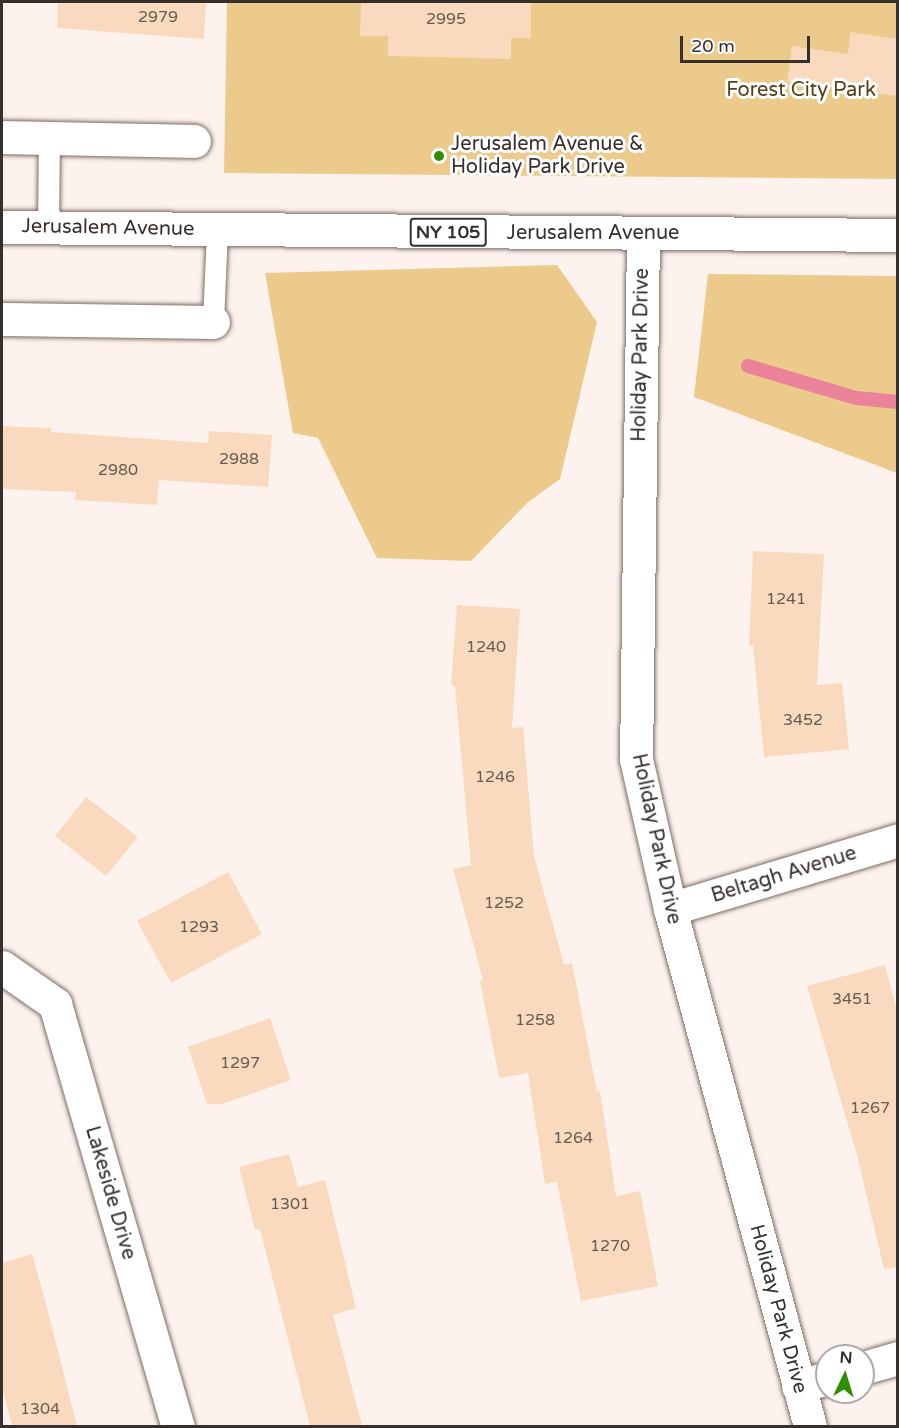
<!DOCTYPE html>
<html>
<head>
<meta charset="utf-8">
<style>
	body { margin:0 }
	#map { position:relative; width:899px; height:1428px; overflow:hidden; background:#fdf2ed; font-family:"Varela Round",sans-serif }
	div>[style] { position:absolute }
	.green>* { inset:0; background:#ebca8b }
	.stream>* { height:14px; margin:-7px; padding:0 7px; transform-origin:7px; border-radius:7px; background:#ea8299 }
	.building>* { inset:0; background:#fadabe }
	.roads { filter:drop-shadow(0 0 2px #7c6d66) drop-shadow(0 0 2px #7c6d66) }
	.service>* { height:21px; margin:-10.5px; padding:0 10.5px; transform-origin:10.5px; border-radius:10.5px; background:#fff }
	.minor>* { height:33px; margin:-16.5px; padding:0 16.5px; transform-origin:16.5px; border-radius:16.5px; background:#fff }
	.primary>* { height:33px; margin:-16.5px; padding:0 16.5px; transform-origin:16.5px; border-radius:16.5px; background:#fff }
	.dots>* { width:16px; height:16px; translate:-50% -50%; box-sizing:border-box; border:3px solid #fff; border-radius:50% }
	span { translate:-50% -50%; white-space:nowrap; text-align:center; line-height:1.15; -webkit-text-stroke:6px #fff; paint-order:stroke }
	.number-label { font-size:16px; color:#675a51 }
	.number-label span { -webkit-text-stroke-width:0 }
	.shield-label span { padding:2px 4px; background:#fff; border:2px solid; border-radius:4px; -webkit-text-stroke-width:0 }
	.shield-label { font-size:18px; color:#36302d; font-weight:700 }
	.park-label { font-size:20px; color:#543f16 }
	.poi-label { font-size:20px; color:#36302d }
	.left { translate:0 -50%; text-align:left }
	.street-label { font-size:20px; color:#36302d }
	.frame { position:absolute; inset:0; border:3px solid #36302d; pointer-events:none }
	.north { position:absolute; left:815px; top:1344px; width:60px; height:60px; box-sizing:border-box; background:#fff; border:2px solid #afacab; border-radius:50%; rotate:4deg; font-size:16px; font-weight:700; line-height:24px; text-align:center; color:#36302d }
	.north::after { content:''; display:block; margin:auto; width:21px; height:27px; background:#2f8d00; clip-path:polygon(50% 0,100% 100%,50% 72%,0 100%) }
	.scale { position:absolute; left:680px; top:36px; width:130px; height:27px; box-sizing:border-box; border:3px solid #36302d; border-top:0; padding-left:8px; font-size:18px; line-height:21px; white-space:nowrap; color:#36302d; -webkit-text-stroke:4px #fff; paint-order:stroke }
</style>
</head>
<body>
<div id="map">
	<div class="green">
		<div style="clip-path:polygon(227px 2px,897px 2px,897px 179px,224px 173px)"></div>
		<div style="clip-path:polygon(557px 265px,597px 322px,560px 479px,527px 503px,471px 561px,377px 558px,318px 438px,293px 433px,265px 273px)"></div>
		<div style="clip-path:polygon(708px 274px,897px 276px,897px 473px,694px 397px)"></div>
	</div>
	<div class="stream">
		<div style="left:748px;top:366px;width:113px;rotate:16.5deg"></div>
		<div style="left:856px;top:398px;width:42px;rotate:5.4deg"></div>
	</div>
	<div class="building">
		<div style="clip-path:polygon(58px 2px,206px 2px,204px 39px,57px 28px)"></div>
		<div style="clip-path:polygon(361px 2px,531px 2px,531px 38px,511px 38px,511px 59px,388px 56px,388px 36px,360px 36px)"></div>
		<div style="clip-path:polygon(850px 32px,897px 39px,897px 96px,787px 81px,792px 46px,848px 54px)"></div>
		<div style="clip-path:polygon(2px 426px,51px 428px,51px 432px,208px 443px,209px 431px,272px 435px,268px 487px,159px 480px,157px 505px,75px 500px,76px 492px,2px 489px)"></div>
		<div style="clip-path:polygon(753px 551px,824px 554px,817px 685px,842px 683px,849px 749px,764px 757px,753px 645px,749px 645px)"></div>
		<div style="clip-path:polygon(457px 605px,520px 609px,512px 728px,523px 727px,534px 856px,564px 965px,572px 963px,597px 1092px,600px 1091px,616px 1196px,640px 1191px,658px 1286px,581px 1301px,557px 1182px,545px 1184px,528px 1073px,499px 1078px,480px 981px,483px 980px,453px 869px,471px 865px,455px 686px,451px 685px)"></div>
		<div style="clip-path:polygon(86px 797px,138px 837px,106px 876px,55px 836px)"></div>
		<div style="clip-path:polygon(228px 872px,262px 934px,171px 983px,137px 921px)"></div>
		<div style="clip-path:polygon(885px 965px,897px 1011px,897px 1267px,884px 1269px,857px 1155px,807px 986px)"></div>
		<div style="clip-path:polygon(270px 1018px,291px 1080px,222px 1104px,207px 1104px,188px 1047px)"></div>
		<div style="clip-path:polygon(289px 1154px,298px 1187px,325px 1180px,356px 1308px,333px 1315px,362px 1426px,310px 1426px,260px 1229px,255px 1230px,239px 1167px)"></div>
		<div style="clip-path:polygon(32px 1254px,46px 1304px,77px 1426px,12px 1426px,2px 1387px,2px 1263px)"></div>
	</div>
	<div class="roads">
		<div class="service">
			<div style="left:48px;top:228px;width:90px;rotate:-89.4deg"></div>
			<div style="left:213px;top:322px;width:92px;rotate:-87.5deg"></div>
		</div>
		<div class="minor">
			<div style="left:2px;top:137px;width:192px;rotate:1.2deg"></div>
			<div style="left:643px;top:234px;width:525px;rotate:90.76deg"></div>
			<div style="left:636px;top:759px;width:154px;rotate:77.2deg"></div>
			<div style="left:670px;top:909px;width:536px;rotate:74.85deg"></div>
			<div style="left:2px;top:319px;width:211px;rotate:0.8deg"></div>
			<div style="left:670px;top:909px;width:238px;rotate:-16.8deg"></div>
			<div style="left:2px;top:967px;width:65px;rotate:34.9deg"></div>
			<div style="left:55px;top:1004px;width:440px;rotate:73.8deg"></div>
			<div style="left:863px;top:1368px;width:36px;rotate:-16deg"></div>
			<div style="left:798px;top:1386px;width:30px;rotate:-15deg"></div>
		</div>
		<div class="primary">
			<div style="left:2px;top:227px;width:896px;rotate:0.51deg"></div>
		</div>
	</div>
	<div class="dots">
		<div style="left:439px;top:156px;background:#2f8d00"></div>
	</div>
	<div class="number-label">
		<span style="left:158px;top:17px">2979</span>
		<span style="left:446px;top:19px">2995</span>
		<span style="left:239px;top:459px">2988</span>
		<span style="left:118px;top:470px">2980</span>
		<span style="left:786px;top:599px">1241</span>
		<span style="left:486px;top:647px">1240</span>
		<span style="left:803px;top:720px">3452</span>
		<span style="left:495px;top:777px">1246</span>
		<span style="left:504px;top:903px">1252</span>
		<span style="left:199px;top:927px">1293</span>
		<span style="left:852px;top:999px">3451</span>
		<span style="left:535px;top:1020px">1258</span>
		<span style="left:240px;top:1063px">1297</span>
		<span style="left:870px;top:1108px">1267</span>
		<span style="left:573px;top:1138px">1264</span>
		<span style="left:290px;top:1204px">1301</span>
		<span style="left:610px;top:1246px">1270</span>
		<span style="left:40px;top:1409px">1304</span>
	</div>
	<div class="shield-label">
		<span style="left:448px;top:232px">NY 105</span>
	</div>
	<div class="park-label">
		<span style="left:801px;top:90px">Forest City Park</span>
	</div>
	<div class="poi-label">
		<span class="left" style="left:451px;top:156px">Jerusalem Avenue &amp;<br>Holiday Park Drive</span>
	</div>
	<div class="street-label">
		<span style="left:108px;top:228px;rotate:1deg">Jerusalem Avenue</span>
		<span style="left:593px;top:233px">Jerusalem Avenue</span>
		<span style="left:641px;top:355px;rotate:-89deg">Holiday Park Drive</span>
		<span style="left:656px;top:839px;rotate:78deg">Holiday Park Drive</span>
		<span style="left:784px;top:875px;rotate:-17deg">Beltagh Avenue</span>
		<span style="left:110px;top:1193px;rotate:74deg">Lakeside Drive</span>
		<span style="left:778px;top:1309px;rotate:75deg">Holiday Park Drive</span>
	</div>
	<div class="frame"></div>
	<div class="north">N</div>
	<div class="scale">20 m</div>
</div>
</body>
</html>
